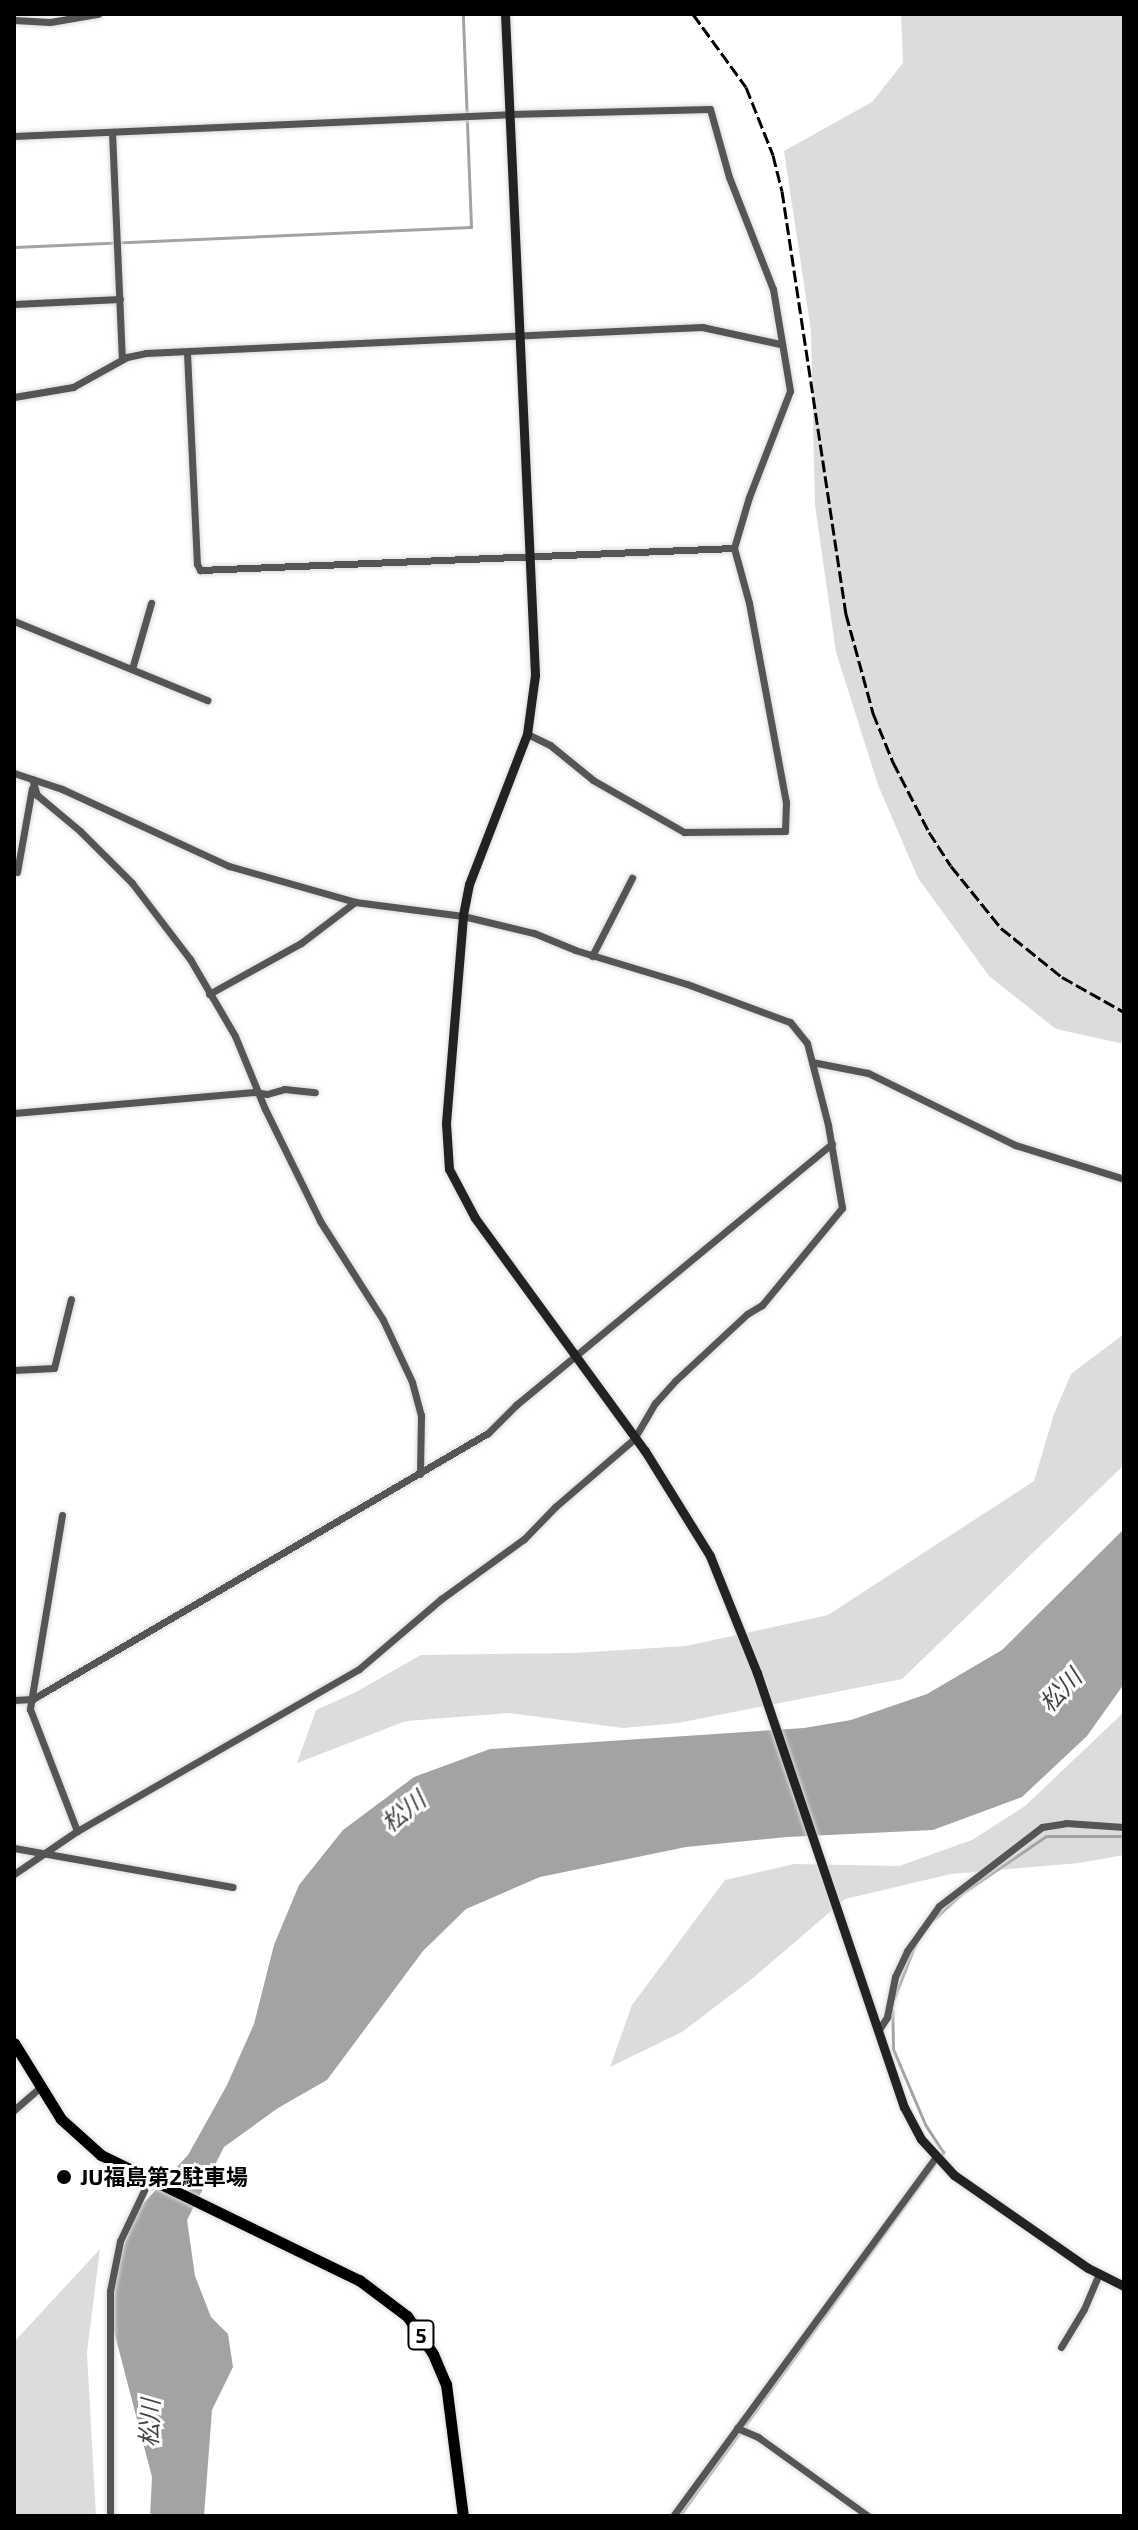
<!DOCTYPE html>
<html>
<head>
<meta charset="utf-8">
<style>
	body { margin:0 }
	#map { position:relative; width:1138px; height:2530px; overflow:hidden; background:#fff; font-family:"Exo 2","Noto Sans JP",sans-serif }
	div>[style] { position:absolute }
	.green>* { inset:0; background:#dcdcdc }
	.water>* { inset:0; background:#a3a3a3 }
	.stream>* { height:3px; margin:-1.5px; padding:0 1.5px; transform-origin:1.5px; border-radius:1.5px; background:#a3a3a3 }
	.roads { filter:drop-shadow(0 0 2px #dbdbdb) drop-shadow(0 0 2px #dbdbdb) }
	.street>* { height:7px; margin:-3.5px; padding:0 3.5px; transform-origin:3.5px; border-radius:3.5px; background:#555 }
	.secondary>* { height:9px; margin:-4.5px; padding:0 4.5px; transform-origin:4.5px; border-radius:4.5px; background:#222 }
	.primary>* { height:11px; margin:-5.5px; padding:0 5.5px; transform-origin:5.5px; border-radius:5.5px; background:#000 }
	.rail>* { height:3px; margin-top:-1.5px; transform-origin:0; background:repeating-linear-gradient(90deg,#000 0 12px,transparent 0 16px) }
	.dots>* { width:22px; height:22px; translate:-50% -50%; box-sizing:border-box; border:4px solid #fff; border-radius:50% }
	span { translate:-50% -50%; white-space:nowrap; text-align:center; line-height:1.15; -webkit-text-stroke:6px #fff; paint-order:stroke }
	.shield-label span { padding:2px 6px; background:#fff; border:2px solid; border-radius:6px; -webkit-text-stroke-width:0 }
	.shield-label { font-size:20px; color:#000; font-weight:700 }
	.poi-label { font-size:22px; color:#000; font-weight:700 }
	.left { translate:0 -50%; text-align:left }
	.water-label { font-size:24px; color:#444; font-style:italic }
	.frame { position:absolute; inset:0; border:16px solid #000; pointer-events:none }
</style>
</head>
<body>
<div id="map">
	<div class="green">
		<div style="clip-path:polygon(901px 14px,1124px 14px,1124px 1044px,1056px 1029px,989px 976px,918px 878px,878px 785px,836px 652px,815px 505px,811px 331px,784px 151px,872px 102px,903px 63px)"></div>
		<div style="clip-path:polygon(1124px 1334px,1124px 1465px,902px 1679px,678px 1723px,623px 1728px,509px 1713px,406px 1721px,297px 1763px,316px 1710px,354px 1693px,421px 1655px,575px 1653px,686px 1646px,828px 1615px,1034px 1481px,1054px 1414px,1071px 1374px)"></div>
		<div style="clip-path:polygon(1124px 1712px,1124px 1855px,1079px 1863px,951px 1874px,845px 1899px,753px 1978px,682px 2032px,610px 2067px,632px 2005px,725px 1880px,794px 1864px,899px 1866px,972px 1840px,1025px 1806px)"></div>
		<div style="clip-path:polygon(100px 2249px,87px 2352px,96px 2516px,14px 2516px,14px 2342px)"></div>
	</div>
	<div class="water">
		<div style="clip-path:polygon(1124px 1529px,1124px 1684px,1087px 1736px,1022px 1797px,933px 1830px,787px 1837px,686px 1847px,540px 1877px,466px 1909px,423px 1951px,327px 2080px,278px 2108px,224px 2147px,187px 2220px,195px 2276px,211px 2317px,228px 2334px,233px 2367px,212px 2410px,204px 2516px,150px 2516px,152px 2477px,110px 2316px,118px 2258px,140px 2207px,188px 2155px,227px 2085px,254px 2024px,274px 1945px,299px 1885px,343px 1830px,414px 1777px,490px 1749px,804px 1728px,851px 1720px,927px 1694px,1002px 1650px)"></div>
	</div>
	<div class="stream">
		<div style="left:14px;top:247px;width:457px;rotate:-2.5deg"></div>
		<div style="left:471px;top:227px;width:213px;rotate:-92.2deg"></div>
		<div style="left:933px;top:1920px;width:38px;rotate:-43deg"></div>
		<div style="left:961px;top:1894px;width:103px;rotate:-34.3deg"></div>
		<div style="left:1046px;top:1836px;width:78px"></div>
		<div style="left:894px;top:1998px;width:60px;rotate:-68.6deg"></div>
		<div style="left:679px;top:2516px;width:450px;rotate:-54deg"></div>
		<div style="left:943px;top:2152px;width:33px;rotate:-123deg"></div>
		<div style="left:925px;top:2124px;width:82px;rotate:-113.1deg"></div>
		<div style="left:893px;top:2049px;width:39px;rotate:-91deg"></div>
	</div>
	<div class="roads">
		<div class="street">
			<div style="left:14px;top:20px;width:36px;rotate:3deg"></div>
			<div style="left:50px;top:22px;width:49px;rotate:-9.5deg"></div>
			<div style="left:112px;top:132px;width:227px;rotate:87.5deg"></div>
			<div style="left:14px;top:136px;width:496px;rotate:-2.5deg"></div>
			<div style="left:510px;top:114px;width:200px;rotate:-1.4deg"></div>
			<div style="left:710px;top:109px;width:71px;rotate:74.4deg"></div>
			<div style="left:729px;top:177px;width:120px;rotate:68.6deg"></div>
			<div style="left:773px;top:289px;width:103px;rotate:80.5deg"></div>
			<div style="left:790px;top:391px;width:114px;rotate:111.1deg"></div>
			<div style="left:749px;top:497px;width:53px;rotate:106.4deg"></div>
			<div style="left:734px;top:548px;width:57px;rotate:74.7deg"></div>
			<div style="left:749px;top:603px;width:202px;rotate:79.5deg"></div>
			<div style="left:786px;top:802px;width:29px;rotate:92deg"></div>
			<div style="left:785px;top:831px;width:101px;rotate:179.4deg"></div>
			<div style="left:684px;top:832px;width:105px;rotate:-150.3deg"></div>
			<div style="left:593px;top:780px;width:55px;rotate:-140.9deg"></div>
			<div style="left:550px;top:745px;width:25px;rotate:-154deg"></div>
			<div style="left:14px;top:304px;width:106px;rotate:-2.7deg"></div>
			<div style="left:187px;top:353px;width:211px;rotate:87.3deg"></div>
			<div style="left:197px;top:564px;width:7px;rotate:63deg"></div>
			<div style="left:200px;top:570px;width:534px;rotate:-2.36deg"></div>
			<div style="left:14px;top:397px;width:60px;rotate:-9.6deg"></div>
			<div style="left:73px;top:387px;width:62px;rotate:-29.1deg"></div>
			<div style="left:127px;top:357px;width:19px;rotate:-12deg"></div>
			<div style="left:146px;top:353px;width:557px;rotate:-2.68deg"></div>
			<div style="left:702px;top:327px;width:80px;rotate:12.3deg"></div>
			<div style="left:14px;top:621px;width:209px;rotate:22.3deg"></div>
			<div style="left:132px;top:669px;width:69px;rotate:-73.9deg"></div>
			<div style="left:14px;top:773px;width:51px;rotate:18.4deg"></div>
			<div style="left:62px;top:789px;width:184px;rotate:24.8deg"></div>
			<div style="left:229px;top:866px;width:131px;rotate:15.9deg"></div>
			<div style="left:355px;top:902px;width:109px;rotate:7.4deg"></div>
			<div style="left:463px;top:916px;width:73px;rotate:13.5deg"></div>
			<div style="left:534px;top:933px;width:44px;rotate:22.5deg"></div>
			<div style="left:575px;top:950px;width:117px;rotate:16.9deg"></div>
			<div style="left:687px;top:984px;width:110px;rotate:20.3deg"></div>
			<div style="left:790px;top:1022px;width:27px;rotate:51deg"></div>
			<div style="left:807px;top:1043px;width:85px;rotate:75.6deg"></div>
			<div style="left:828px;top:1125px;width:84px;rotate:80.4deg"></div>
			<div style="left:842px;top:1208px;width:126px;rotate:129.5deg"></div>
			<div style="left:762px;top:1305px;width:17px;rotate:149deg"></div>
			<div style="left:747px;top:1314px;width:98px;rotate:137.1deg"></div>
			<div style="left:675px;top:1381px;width:30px;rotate:132deg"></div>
			<div style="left:655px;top:1403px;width:42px;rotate:120.3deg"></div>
			<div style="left:634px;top:1439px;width:104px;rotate:139.3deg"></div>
			<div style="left:555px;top:1507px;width:45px;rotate:134.1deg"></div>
			<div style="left:524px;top:1539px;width:102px;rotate:144.1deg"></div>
			<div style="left:441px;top:1599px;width:108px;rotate:139.5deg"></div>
			<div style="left:359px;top:1669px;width:325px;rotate:150.1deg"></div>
			<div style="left:77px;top:1831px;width:76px;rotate:145.7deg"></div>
			<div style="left:32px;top:779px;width:17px;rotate:73deg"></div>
			<div style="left:37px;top:795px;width:56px;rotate:39.9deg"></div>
			<div style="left:80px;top:831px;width:74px;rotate:45deg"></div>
			<div style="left:132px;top:883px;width:96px;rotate:52.7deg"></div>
			<div style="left:190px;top:959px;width:89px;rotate:59.7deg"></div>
			<div style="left:235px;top:1036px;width:79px;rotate:67.7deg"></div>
			<div style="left:265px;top:1109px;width:125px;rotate:63.8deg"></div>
			<div style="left:320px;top:1221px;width:117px;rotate:57.5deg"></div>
			<div style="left:383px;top:1320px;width:68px;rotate:64.9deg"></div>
			<div style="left:412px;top:1382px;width:34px;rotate:75deg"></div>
			<div style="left:421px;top:1415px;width:59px;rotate:91deg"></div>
			<div style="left:17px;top:872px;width:85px;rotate:-79.9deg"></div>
			<div style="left:592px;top:956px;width:88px;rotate:-62.9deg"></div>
			<div style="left:209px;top:994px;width:105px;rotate:-29deg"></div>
			<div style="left:301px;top:943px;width:68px;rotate:-37.2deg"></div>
			<div style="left:812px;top:1062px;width:57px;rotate:11.1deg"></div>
			<div style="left:868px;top:1073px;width:164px;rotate:26.1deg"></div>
			<div style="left:1015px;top:1145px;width:114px;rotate:17.3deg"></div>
			<div style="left:14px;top:1113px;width:241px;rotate:-5deg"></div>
			<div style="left:254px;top:1092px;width:13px;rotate:9deg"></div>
			<div style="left:267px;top:1094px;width:18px;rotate:-16deg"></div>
			<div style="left:284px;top:1089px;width:31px;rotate:6deg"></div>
			<div style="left:14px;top:1370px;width:40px;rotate:-2.9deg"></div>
			<div style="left:54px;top:1368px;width:71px;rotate:-76.2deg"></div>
			<div style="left:62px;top:1515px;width:197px;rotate:99.4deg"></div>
			<div style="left:30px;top:1709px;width:131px;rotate:68.9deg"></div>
			<div style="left:14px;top:1700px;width:19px;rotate:-3deg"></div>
			<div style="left:33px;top:1699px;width:12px;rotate:-31deg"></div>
			<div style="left:43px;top:1693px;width:515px;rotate:-30.3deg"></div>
			<div style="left:488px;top:1433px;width:40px;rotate:-45deg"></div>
			<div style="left:516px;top:1405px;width:410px;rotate:-39.6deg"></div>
			<div style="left:14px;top:1848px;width:222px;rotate:10.1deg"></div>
			<div style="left:878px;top:2031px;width:17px;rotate:-57deg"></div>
			<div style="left:887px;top:2017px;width:41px;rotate:-78.7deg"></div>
			<div style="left:895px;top:1977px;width:29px;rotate:-65deg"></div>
			<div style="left:907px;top:1951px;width:55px;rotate:-54.6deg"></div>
			<div style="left:939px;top:1906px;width:130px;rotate:-37.5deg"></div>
			<div style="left:1042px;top:1827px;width:24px;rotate:-9deg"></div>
			<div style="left:1066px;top:1823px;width:58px;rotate:3.9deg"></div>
			<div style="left:14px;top:2110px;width:33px;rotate:-41deg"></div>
			<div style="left:1061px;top:2347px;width:44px;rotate:-58.8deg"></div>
			<div style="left:1084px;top:2309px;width:38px;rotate:-67deg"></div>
			<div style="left:737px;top:2428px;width:23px;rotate:23deg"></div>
			<div style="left:758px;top:2437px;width:135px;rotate:35.7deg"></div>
			<div style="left:110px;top:2516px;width:225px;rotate:-90deg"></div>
			<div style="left:110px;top:2291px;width:51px;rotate:-78.7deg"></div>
			<div style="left:120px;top:2241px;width:68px;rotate:-64.6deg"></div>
			<div style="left:673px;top:2516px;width:444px;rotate:-53.8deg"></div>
		</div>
		<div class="secondary">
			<div style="left:505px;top:14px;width:662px;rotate:87.4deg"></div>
			<div style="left:535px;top:675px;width:60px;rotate:97.7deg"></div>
			<div style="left:527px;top:734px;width:161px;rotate:111.1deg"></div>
			<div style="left:469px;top:884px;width:33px;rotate:101deg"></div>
			<div style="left:463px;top:916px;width:208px;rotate:94.7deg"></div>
			<div style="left:446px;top:1123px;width:46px;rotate:86.3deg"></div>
			<div style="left:449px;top:1169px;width:55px;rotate:62deg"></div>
			<div style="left:475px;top:1218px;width:288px;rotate:53.9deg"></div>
			<div style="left:645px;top:1451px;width:123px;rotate:58.2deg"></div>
			<div style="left:710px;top:1556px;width:126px;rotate:68.1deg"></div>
			<div style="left:757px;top:1673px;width:458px;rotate:71.3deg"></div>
			<div style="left:904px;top:2107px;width:36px;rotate:62deg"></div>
			<div style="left:921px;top:2139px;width:49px;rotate:47.5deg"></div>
			<div style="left:954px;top:2175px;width:163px;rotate:34.8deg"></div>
			<div style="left:1088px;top:2268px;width:40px;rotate:26.6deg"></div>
		</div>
		<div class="primary">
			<div style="left:14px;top:2043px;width:89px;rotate:58.3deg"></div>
			<div style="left:61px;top:2119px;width:54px;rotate:42deg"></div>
			<div style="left:101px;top:2155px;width:287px;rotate:25.9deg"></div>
			<div style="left:359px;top:2280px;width:60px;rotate:36.9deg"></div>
			<div style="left:407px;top:2316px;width:46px;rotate:55.6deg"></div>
			<div style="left:433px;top:2354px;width:33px;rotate:67deg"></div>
			<div style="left:446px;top:2384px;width:133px;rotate:82.7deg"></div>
		</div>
	</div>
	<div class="rail">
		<div style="left:693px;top:14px;width:90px;rotate:54deg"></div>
		<div style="left:746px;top:87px;width:73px;rotate:68.3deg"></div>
		<div style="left:773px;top:155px;width:37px;rotate:76deg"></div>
		<div style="left:782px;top:191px;width:428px;rotate:81.4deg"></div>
		<div style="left:846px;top:614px;width:103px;rotate:74.7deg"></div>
		<div style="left:873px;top:713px;width:53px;rotate:67.8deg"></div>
		<div style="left:893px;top:762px;width:79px;rotate:62.8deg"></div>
		<div style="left:929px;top:832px;width:40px;rotate:57.1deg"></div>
		<div style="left:951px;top:866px;width:80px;rotate:51.1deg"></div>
		<div style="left:1001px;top:928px;width:78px;rotate:38.8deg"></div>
		<div style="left:1062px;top:977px;width:71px;rotate:29.4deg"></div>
	</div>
	<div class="dots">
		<div style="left:64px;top:2177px;background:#000"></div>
	</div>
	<div class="shield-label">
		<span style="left:421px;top:2335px">5</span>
	</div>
	<div class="poi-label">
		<span class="left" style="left:80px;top:2177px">JU福島第2駐車場</span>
	</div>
	<div class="water-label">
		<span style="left:1060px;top:1690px;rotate:-47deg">松川</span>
		<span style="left:403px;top:1811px;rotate:-39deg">松川</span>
		<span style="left:149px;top:2423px;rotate:-88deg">松川</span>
	</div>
	<div class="frame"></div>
</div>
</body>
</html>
